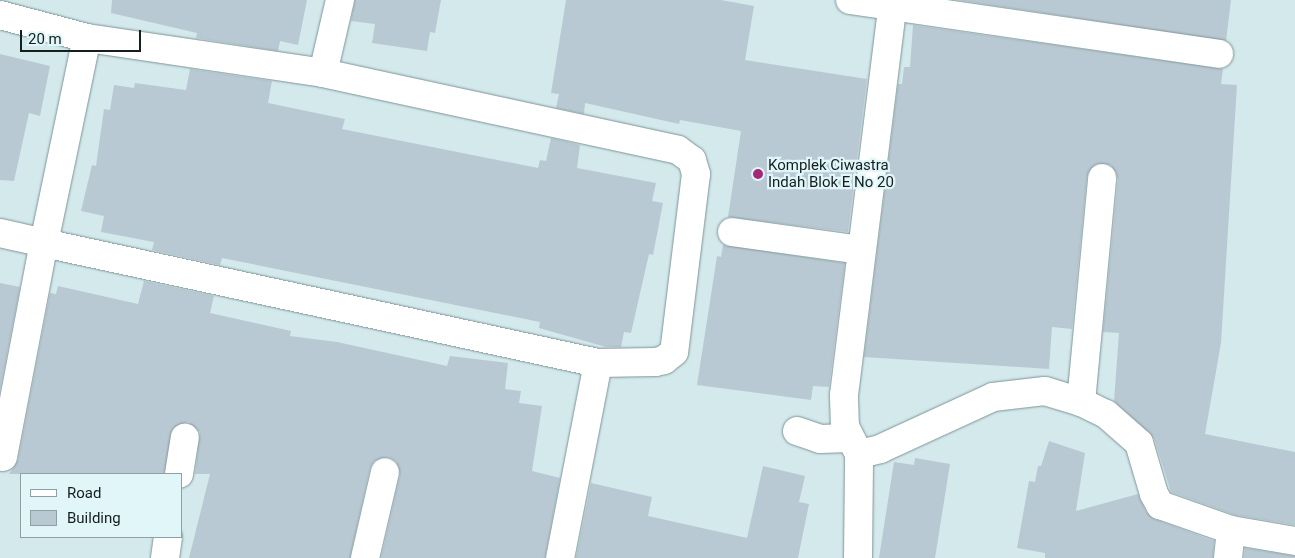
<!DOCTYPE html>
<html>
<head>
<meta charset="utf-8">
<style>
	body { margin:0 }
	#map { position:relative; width:1295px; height:558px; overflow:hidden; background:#d3e9ec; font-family:Roboto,sans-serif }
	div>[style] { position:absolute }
	.building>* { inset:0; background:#b9c9d3 }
	.roads { filter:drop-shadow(0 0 1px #7f9396) drop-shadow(0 0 1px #7f9396) }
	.street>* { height:28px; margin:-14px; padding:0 14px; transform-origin:14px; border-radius:14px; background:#fff }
	.dots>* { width:14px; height:14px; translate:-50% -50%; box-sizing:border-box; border:2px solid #e1f6f9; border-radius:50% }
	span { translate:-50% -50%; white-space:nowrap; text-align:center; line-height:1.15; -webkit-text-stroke:4.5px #e1f6f9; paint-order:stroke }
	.poi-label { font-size:15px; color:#161e1f }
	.left { translate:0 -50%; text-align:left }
	.legend { position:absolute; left:20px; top:473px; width:162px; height:65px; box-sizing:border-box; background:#e1f6f9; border:1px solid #90a0a2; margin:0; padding:6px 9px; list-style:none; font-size:15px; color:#161e1f }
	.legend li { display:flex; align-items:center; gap:10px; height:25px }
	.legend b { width:25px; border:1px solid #90a0a2 }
	.scale { position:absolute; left:20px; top:30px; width:121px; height:22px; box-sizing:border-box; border:2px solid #161e1f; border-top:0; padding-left:6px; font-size:15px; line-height:18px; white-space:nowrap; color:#161e1f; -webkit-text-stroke:4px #e1f6f9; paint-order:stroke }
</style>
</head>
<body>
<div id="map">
	<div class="building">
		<div style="clip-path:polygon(112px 0,307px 0,298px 45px,280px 41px,278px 51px,196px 38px,197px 33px,111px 13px)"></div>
		<div style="clip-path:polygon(355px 0,441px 0,435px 33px,430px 32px,427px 51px,372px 43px,375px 24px,351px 21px)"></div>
		<div style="clip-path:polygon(566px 0,721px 0,754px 6px,745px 60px,867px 79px,848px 232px,728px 217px,741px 131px,680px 120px,679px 124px,585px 103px,584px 114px,556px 108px,559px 94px,551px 93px)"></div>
		<div style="clip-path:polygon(958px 0,1231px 0,1226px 41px)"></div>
		<div style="clip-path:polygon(913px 25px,1223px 69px,1221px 84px,1237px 85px,1221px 343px,1205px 434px,1295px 452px,1295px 525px,1235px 515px,1171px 492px,1154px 438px,1114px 401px,1119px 333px,1103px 332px,1118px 179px,1111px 165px,1096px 164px,1087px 176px,1072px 329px,1052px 327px,1049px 369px,864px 357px,898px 84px,902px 84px,904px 67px,910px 67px)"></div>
		<div style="clip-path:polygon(0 54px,50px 66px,40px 116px,29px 113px,14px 181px,0 180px)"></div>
		<div style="clip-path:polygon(190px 69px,272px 81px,268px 103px,345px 119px,342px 129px,538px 168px,540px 160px,546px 161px,551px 138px,580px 145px,577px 168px,656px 183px,652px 201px,663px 203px,653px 255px,649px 254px,631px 333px,624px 332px,621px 347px,606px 347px,539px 328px,540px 322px,222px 258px,220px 265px,152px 250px,154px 242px,101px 232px,104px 216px,81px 211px,92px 165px,96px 166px,104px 109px,110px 110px,114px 85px,134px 88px,135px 83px,186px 90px)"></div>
		<div style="clip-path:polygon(723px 245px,845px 263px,829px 387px,813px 386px,811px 400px,697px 385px,717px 256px,721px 257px)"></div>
		<div style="clip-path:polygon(144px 281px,214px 296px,210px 313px,291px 331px,290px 336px,337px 342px,447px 366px,450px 356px,508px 363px,505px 389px,521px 391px,519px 403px,542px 406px,532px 471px,560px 478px,545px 558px,381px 558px,400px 475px,396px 461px,388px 457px,374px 461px,370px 468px,350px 558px,189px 558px,210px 474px,195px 474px,200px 432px,188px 422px,173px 428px,164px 474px,9px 474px,18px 460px,50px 293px,56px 294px,58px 286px,138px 304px)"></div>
		<div style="clip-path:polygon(0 283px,20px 287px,0 390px)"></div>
		<div style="clip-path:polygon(1049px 441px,1085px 453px,1076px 511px,1138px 494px,1146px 512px,1154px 519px,1214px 541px,1213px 558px,1045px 558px,1045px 553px,1017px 548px,1029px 481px,1035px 482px,1038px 466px,1041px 466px)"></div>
		<div style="clip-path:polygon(915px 458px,950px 464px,935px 558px,879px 558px,894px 462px,914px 465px)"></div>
		<div style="clip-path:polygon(763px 466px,805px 476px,799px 502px,809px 504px,798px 558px,576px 558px,591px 483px,652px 497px,648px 516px,747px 538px)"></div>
		<div style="clip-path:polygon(1245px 548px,1295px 556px,1295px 558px,1244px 558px)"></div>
	</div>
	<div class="roads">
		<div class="street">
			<div style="left:850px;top:0;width:373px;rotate:8.3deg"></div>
			<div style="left:0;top:15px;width:90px;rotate:14.8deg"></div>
			<div style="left:323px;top:73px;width:363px;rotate:12.2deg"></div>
			<div style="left:678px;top:150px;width:17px;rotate:36deg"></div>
			<div style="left:692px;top:160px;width:15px;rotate:74deg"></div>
			<div style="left:696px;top:174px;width:179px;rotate:97deg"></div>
			<div style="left:674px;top:352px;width:13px;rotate:141deg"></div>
			<div style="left:664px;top:360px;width:9px;rotate:167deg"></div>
			<div style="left:655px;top:362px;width:57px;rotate:179deg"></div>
			<div style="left:732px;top:232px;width:130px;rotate:7.9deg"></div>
			<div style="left:0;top:233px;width:45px;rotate:12.8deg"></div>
			<div style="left:44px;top:243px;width:209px;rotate:-78.2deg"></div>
			<div style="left:87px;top:38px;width:239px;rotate:8.4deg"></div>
			<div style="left:323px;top:73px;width:75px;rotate:-76.9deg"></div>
			<div style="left:1081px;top:402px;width:225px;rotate:-84.6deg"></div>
			<div style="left:797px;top:431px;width:24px;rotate:19deg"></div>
			<div style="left:820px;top:439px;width:30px;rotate:-2deg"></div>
			<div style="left:859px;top:454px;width:30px;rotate:-117deg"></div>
			<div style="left:845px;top:427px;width:32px;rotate:-92deg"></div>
			<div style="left:844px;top:395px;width:391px;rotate:-82.9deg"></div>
			<div style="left:3px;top:457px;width:218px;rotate:-79.2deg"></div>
			<div style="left:44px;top:243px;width:567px;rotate:12.22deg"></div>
			<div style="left:598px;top:363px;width:199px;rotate:101deg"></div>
			<div style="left:179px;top:474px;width:37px;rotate:-81deg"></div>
			<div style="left:165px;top:558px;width:21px;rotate:-82deg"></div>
			<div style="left:365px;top:558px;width:88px;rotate:-76.9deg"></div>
			<div style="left:858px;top:558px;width:104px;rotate:-89.4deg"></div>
			<div style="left:859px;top:454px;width:22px;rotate:-13deg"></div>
			<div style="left:880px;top:449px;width:124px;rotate:-24.7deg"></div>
			<div style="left:993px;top:397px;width:52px;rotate:-6.6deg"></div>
			<div style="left:1045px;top:391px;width:38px;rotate:17deg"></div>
			<div style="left:1081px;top:402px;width:28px;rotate:26deg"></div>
			<div style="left:1106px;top:414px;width:44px;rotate:41.3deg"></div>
			<div style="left:1139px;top:443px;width:53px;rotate:73.6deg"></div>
			<div style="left:1154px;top:494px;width:13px;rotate:61deg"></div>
			<div style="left:1160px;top:505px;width:75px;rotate:19.4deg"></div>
			<div style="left:1231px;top:530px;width:65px;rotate:9.8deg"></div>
			<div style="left:1228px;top:558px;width:28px;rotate:-84deg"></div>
		</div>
	</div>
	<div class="dots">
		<div style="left:758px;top:174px;background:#a52778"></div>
	</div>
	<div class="poi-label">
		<span class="left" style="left:768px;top:174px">Komplek Ciwastra<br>Indah Blok E No 20</span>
	</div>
	<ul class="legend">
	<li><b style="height:6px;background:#fff"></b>Road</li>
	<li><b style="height:14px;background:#b9c9d3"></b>Building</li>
	</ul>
	<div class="scale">20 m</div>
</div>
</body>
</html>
